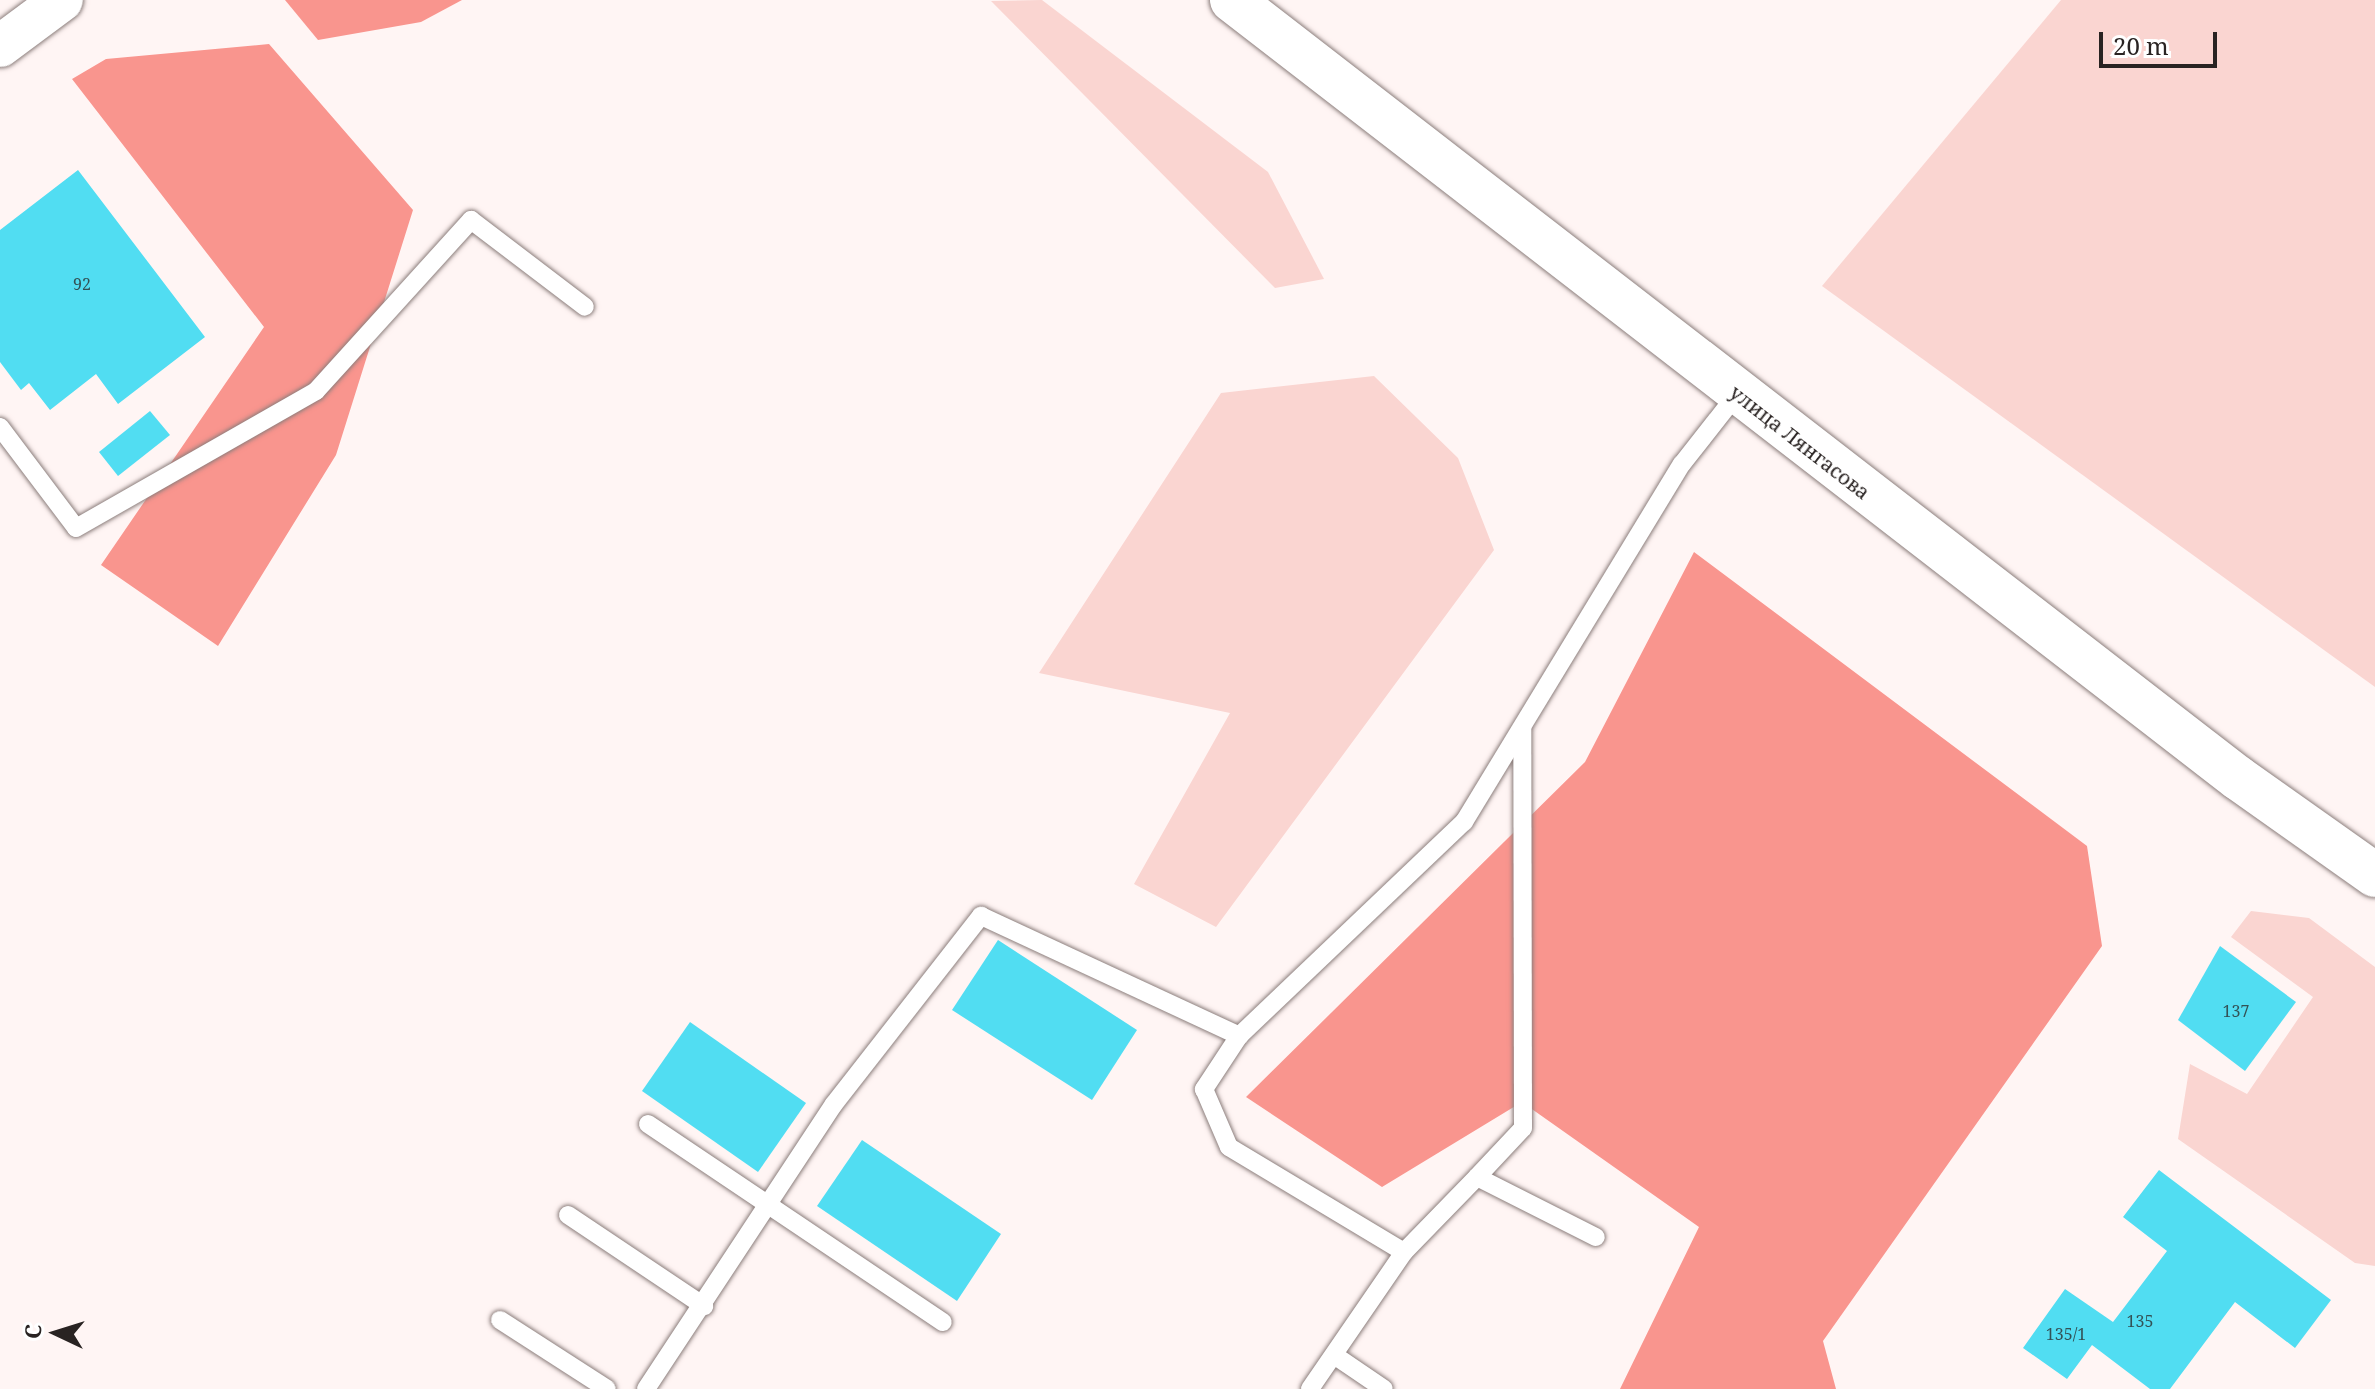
<!DOCTYPE html>
<html>
<head>
<meta charset="utf-8">
<style>
	body { margin:0 }
	#map { position:relative; width:2375px; height:1389px; overflow:hidden; background:#fff5f4; font-family:"Noto Serif",serif }
	div>[style] { position:absolute }
	.green>* { inset:0; background:#fad5d1 }
	.forest>* { inset:0; background:#f9958e }
	.building>* { inset:0; background:#51ddf2 }
	.roads { filter:drop-shadow(0 0 2px #8c7e7c) drop-shadow(0 0 2px #8c7e7c) }
	.service>* { height:18px; margin:-9px; padding:0 9px; transform-origin:9px; border-radius:9px; background:#fff }
	.tertiary>* { height:42px; margin:-21px; padding:0 21px; transform-origin:21px; border-radius:21px; background:#fff }
	.secondary>* { height:44px; margin:-22px; padding:0 22px; transform-origin:22px; border-radius:22px; background:#fff }
	span { translate:-50% -50%; white-space:nowrap; text-align:center; line-height:1.15; -webkit-text-stroke:7px #fff; paint-order:stroke }
	.number-label { font-size:16px; color:#335256 }
	.number-label span { -webkit-text-stroke-width:0 }
	.street-label { font-size:20px; color:#292322 }
	.north { position:absolute; left:16px; top:1293px; width:80px; height:80px; -webkit-text-stroke:6px #fff; paint-order:stroke; rotate:274deg; font-size:22px; font-weight:700; line-height:32px; text-align:center; color:#292322 }
	.north::after { content:''; display:block; margin:auto; width:28px; height:36px; background:#292322; clip-path:polygon(50% 0,100% 100%,50% 72%,0 100%) }
	.scale { position:absolute; left:2099px; top:32px; width:118px; height:36px; box-sizing:border-box; border:4px solid #292322; border-top:0; padding-left:10px; font-size:24px; line-height:28px; white-space:nowrap; color:#292322; -webkit-text-stroke:6px #fff; paint-order:stroke }
</style>
</head>
<body>
<div id="map">
	<div class="green">
		<div style="clip-path:polygon(1042px 0,1268px 172px,1324px 279px,1275px 288px,991px 1px)"></div>
		<div style="clip-path:polygon(2061px 0,2375px 0,2375px 687px,1822px 286px)"></div>
		<div style="clip-path:polygon(1374px 376px,1458px 458px,1494px 550px,1216px 927px,1134px 884px,1230px 713px,1039px 673px,1221px 393px)"></div>
		<div style="clip-path:polygon(2251px 911px,2309px 918px,2375px 967px,2375px 1266px,2355px 1263px,2178px 1139px,2190px 1064px,2247px 1094px,2313px 997px,2231px 937px)"></div>
	</div>
	<div class="forest">
		<div style="clip-path:polygon(285px 0,462px 0,421px 22px,318px 40px)"></div>
		<div style="clip-path:polygon(269px 44px,413px 210px,336px 455px,218px 646px,101px 565px,264px 327px,72px 79px,106px 59px)"></div>
		<div style="clip-path:polygon(1694px 552px,2087px 846px,2102px 946px,1823px 1341px,1836px 1389px,1620px 1389px,1699px 1227px,1522px 1102px,1382px 1187px,1246px 1097px,1585px 762px)"></div>
	</div>
	<div class="building">
		<div style="clip-path:polygon(78px 170px,205px 337px,118px 404px,96px 374px,50px 410px,29px 383px,21px 390px,0 362px,0 230px)"></div>
		<div style="clip-path:polygon(150px 411px,170px 435px,118px 476px,99px 452px)"></div>
		<div style="clip-path:polygon(998px 940px,1137px 1030px,1092px 1100px,952px 1010px)"></div>
		<div style="clip-path:polygon(2220px 946px,2296px 1002px,2245px 1071px,2178px 1020px)"></div>
		<div style="clip-path:polygon(690px 1022px,806px 1103px,758px 1172px,642px 1091px)"></div>
		<div style="clip-path:polygon(862px 1140px,1001px 1234px,957px 1301px,817px 1206px)"></div>
		<div style="clip-path:polygon(2159px 1170px,2331px 1300px,2295px 1348px,2235px 1302px,2170px 1389px,2150px 1389px,2092px 1345px,2067px 1379px,2023px 1348px,2065px 1289px,2113px 1322px,2167px 1251px,2123px 1217px)"></div>
	</div>
	<div class="roads">
		<div class="service">
			<div style="left:0;top:427px;width:126px;rotate:53deg"></div>
			<div style="left:76px;top:528px;width:276px;rotate:-29.7deg"></div>
			<div style="left:316px;top:391px;width:231px;rotate:-47.8deg"></div>
			<div style="left:471px;top:220px;width:143px;rotate:37.3deg"></div>
			<div style="left:1239px;top:1036px;width:64px;rotate:123.4deg"></div>
			<div style="left:1204px;top:1089px;width:63px;rotate:66.7deg"></div>
			<div style="left:1229px;top:1147px;width:204px;rotate:31deg"></div>
			<div style="left:1404px;top:1252px;width:166px;rotate:124.5deg"></div>
			<div style="left:648px;top:1124px;width:355px;rotate:33.9deg"></div>
			<div style="left:1477px;top:1177px;width:67px;rotate:-46.8deg"></div>
			<div style="left:1523px;top:1128px;width:399px;rotate:-90.1deg"></div>
			<div style="left:568px;top:1215px;width:164px;rotate:33.8deg"></div>
			<div style="left:1404px;top:1252px;width:105px;rotate:-45.8deg"></div>
			<div style="left:1477px;top:1177px;width:133px;rotate:26.8deg"></div>
			<div style="left:500px;top:1320px;width:127px;rotate:32.8deg"></div>
			<div style="left:1334px;top:1355px;width:60px;rotate:34.2deg"></div>
			<div style="left:646px;top:1389px;width:341px;rotate:-56.6deg"></div>
			<div style="left:834px;top:1104px;width:239px;rotate:-52deg"></div>
			<div style="left:981px;top:916px;width:285px;rotate:24.9deg"></div>
			<div style="left:1239px;top:1036px;width:311px;rotate:-43.6deg"></div>
			<div style="left:1464px;top:822px;width:419px;rotate:-58.7deg"></div>
			<div style="left:1682px;top:464px;width:89px;rotate:-51.8deg"></div>
		</div>
		<div class="tertiary">
			<div style="left:0;top:46px;width:77px;rotate:-36.6deg"></div>
		</div>
		<div class="secondary">
			<div style="left:1232px;top:0;width:1272px;rotate:37.72deg"></div>
			<div style="left:2238px;top:778px;width:168px;rotate:35.3deg"></div>
		</div>
	</div>
	<div class="number-label">
		<span style="left:82px;top:284px">92</span>
		<span style="left:2236px;top:1011px">137</span>
		<span style="left:2140px;top:1321px">135</span>
		<span style="left:2066px;top:1334px">135/1</span>
	</div>
	<div class="street-label">
		<span style="left:1800px;top:442px;rotate:38deg">улица Лянгасова</span>
	</div>
	<div class="north">С</div>
	<div class="scale">20 m</div>
</div>
</body>
</html>
